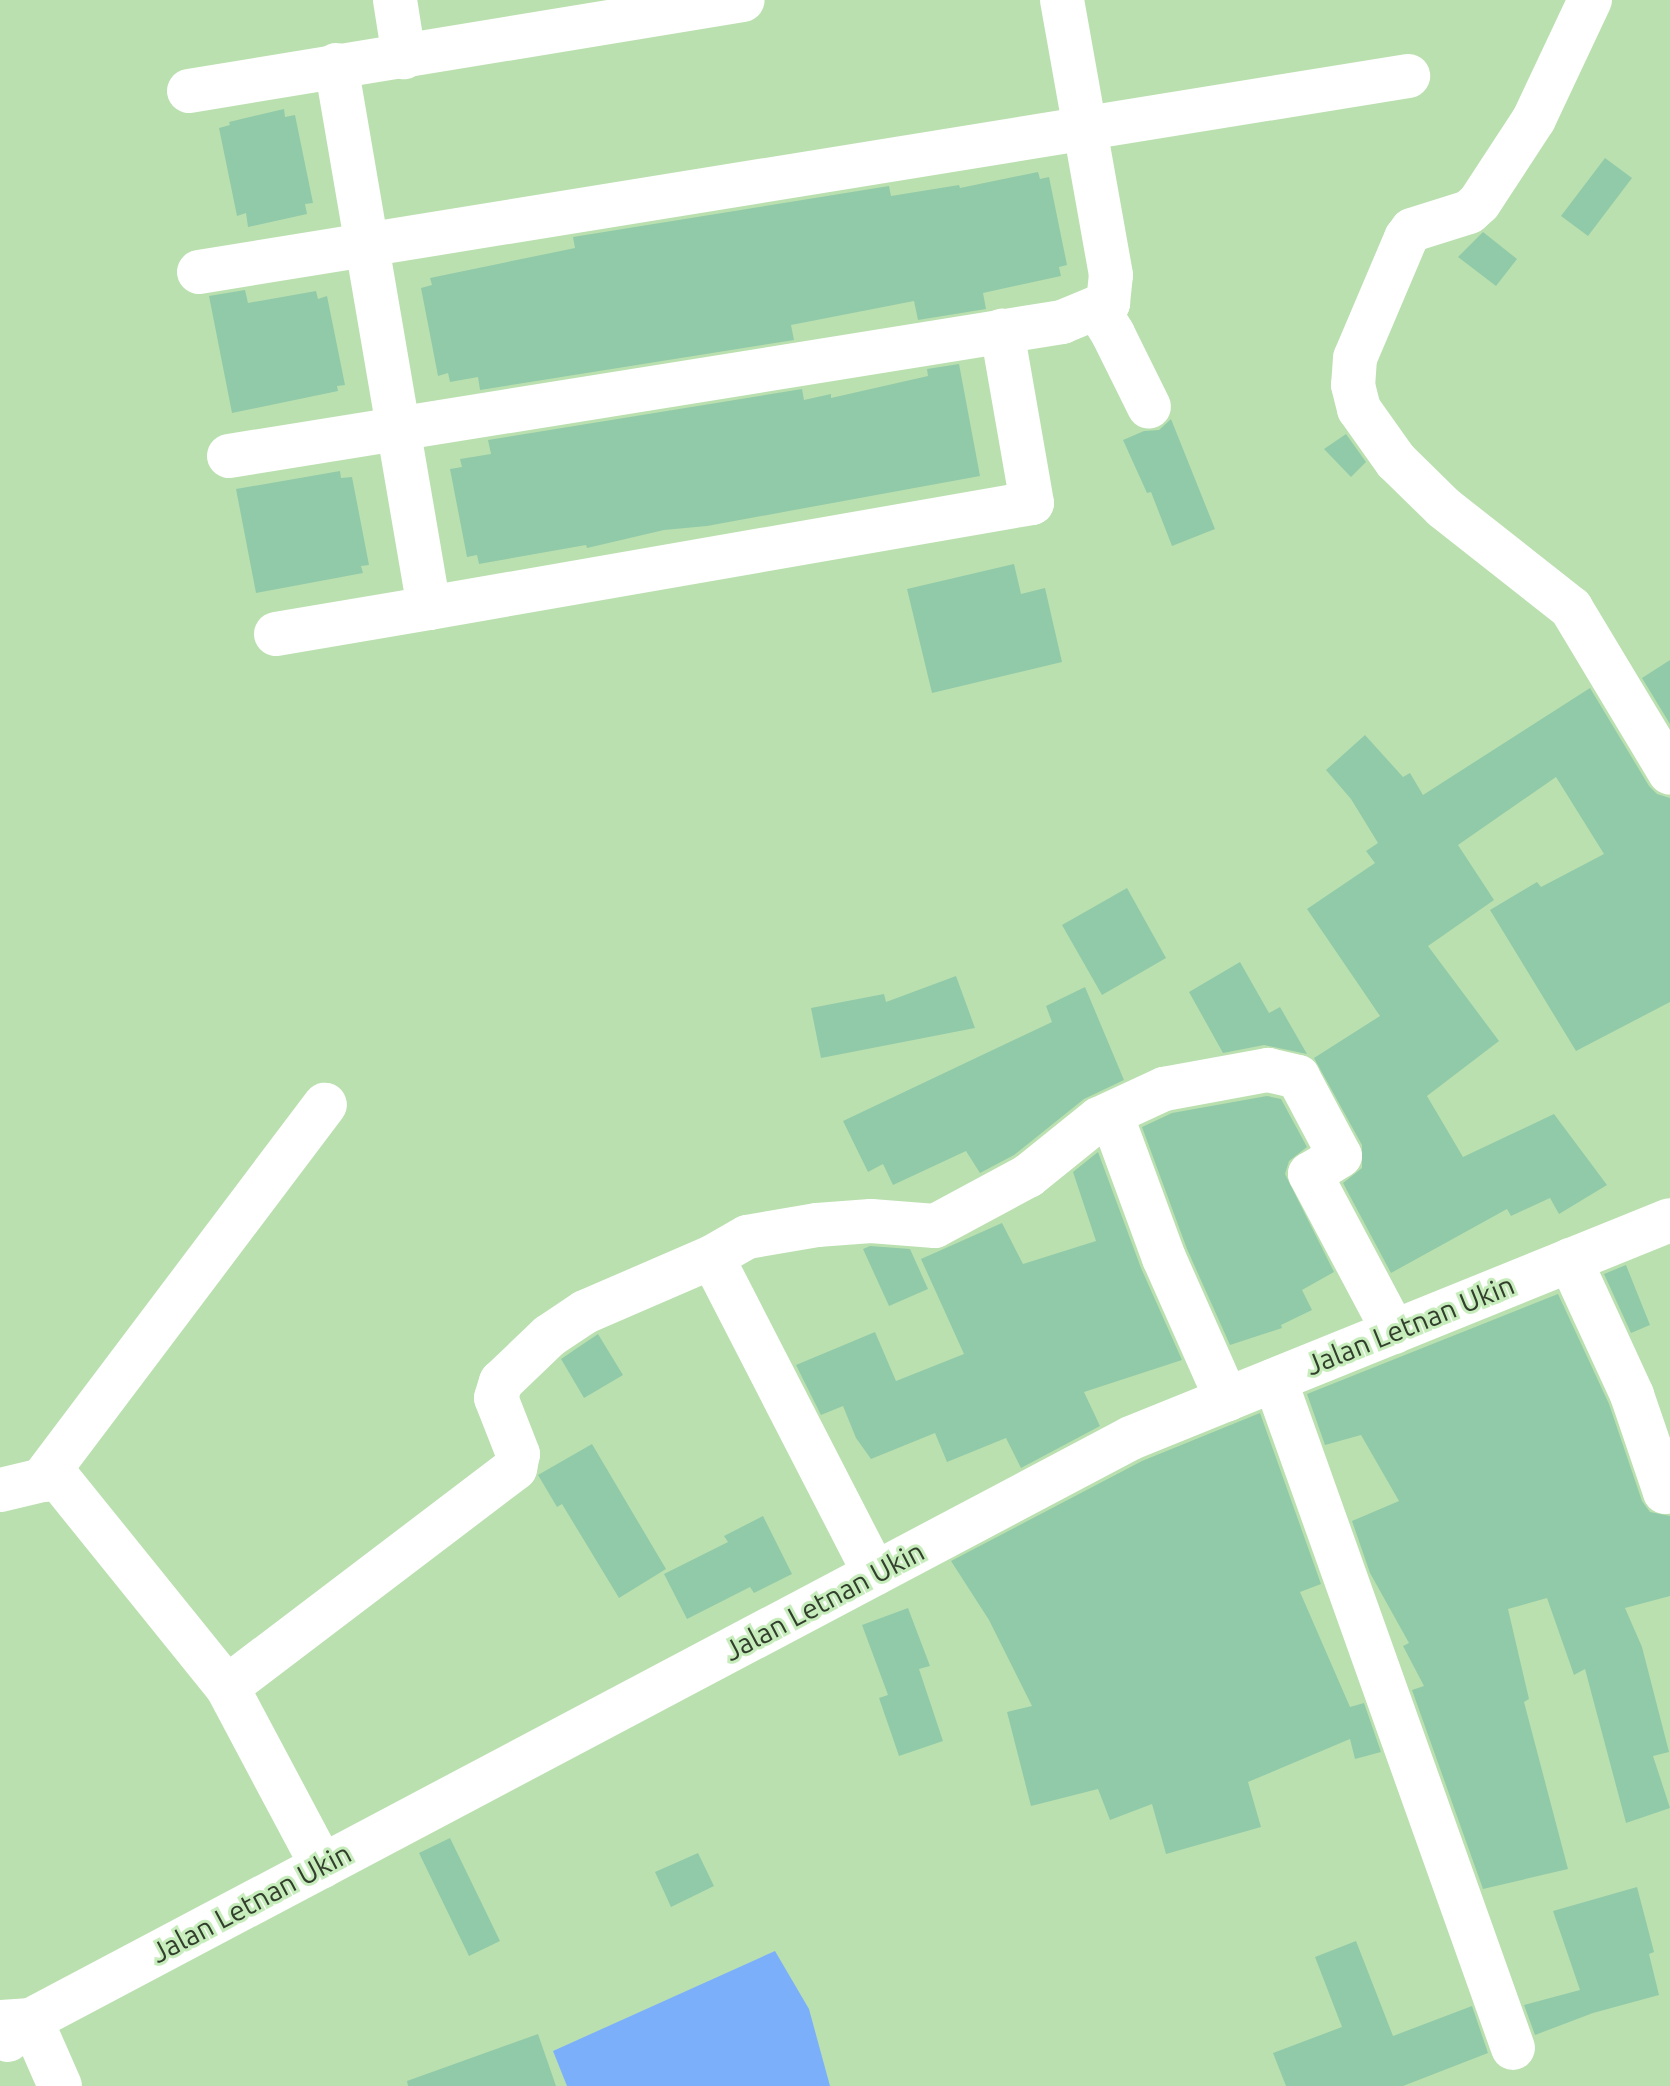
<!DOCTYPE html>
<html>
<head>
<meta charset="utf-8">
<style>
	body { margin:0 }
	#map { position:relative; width:1670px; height:2086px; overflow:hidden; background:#bbe0af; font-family:Ubuntu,sans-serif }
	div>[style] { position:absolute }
	.water>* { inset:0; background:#7caffa }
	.building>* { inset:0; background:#91caa9 }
	.street>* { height:44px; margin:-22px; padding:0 22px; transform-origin:22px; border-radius:22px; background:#fff }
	span { translate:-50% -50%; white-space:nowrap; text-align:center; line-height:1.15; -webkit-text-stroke:6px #c8edbc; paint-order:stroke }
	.street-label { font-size:28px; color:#313f2c }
</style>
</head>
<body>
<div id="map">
	<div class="water">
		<div style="clip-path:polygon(775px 1951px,809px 2009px,830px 2086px,567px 2086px,553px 2051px)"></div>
	</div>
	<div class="building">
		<div style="clip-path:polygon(284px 109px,285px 117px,295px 115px,313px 203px,305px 204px,307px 214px,248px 227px,246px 213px,237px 216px,219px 128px,230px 125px,229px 122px)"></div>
		<div style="clip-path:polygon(1605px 158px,1632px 178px,1588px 236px,1561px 216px)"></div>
		<div style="clip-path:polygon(1038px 172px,1040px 179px,1049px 177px,1067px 265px,1059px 267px,1061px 276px,983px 293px,986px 309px,918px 320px,914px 301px,791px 325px,794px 340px,480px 390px,478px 377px,450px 382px,448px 373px,438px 376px,421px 288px,432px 285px,430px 278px,575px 248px,573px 237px,889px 186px,891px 196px,959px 185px,960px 188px)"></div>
		<div style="clip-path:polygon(1483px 232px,1517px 259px,1496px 286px,1458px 257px)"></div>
		<div style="clip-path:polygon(245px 290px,248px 303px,316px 291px,318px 299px,327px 296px,345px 385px,337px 386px,338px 391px,232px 413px,209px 296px)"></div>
		<div style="clip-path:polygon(959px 364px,980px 476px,707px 526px,664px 530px,587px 548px,586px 545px,479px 564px,477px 555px,467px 557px,450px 469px,462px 467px,460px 459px,491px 454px,488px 440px,802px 389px,804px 400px,831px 394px,831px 398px,928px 376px,927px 369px)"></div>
		<div style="clip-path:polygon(1171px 419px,1215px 529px,1172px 546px,1151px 492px,1147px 493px,1123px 440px,1144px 431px,1159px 430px)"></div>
		<div style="clip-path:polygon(1346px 434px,1366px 462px,1351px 477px,1324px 449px)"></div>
		<div style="clip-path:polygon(340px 471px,341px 478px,352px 477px,369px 565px,361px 566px,363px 573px,256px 593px,236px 489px)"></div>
		<div style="clip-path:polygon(1014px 564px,1021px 594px,1045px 588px,1062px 662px,932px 693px,907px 589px)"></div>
		<div style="clip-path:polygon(1670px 660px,1670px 724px,1642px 678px)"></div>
		<div style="clip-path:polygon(1590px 688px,1649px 786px,1657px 794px,1670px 798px,1670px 1002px,1576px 1051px,1490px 910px,1537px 882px,1541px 887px,1604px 854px,1556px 777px,1458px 845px,1494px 900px,1428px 946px,1499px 1041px,1427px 1096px,1463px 1157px,1554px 1114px,1607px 1185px,1559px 1214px,1550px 1198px,1511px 1216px,1507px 1209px,1391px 1273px,1343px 1183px,1362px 1168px,1362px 1145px,1314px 1058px,1380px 1016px,1307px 909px,1375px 863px,1366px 851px,1378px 843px,1351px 799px,1326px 770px,1365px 735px,1403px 777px,1410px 773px,1423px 795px)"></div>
		<div style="clip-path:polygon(1127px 888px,1166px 958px,1102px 995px,1062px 925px)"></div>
		<div style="clip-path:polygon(1240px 962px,1269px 1013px,1280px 1007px,1307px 1054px,1264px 1045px,1223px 1053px,1189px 992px)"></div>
		<div style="clip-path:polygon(956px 976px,975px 1028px,821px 1058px,811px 1008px,884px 994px,886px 1002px)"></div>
		<div style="clip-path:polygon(1085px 987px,1124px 1080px,1084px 1099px,1014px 1155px,980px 1173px,966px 1151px,893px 1185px,883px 1164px,868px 1172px,843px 1121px,1052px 1022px,1046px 1006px)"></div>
		<div style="clip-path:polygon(1267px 1096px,1281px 1099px,1307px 1147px,1289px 1161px,1285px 1174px,1334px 1272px,1302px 1290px,1312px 1310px,1281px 1325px,1282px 1328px,1230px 1345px,1187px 1249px,1142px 1127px,1172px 1113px)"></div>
		<div style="clip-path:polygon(1098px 1152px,1141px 1268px,1182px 1360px,1084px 1392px,1100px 1426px,1021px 1468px,1006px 1438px,947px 1462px,935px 1433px,871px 1459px,856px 1438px,843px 1406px,821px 1415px,796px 1365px,875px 1332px,896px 1381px,964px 1354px,921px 1259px,1002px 1223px,1023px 1264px,1096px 1241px,1073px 1172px)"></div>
		<div style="clip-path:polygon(870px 1246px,910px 1249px,928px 1289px,889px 1306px,863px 1249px)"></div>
		<div style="clip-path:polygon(1626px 1265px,1650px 1325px,1631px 1333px,1604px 1274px)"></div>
		<div style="clip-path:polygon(1558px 1294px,1609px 1404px,1642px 1501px,1650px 1512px,1670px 1516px,1670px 1596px,1625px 1608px,1642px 1647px,1669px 1752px,1653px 1756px,1670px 1808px,1626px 1823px,1585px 1669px,1574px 1675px,1547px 1598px,1508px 1609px,1529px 1699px,1524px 1702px,1568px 1869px,1483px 1889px,1412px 1690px,1424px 1686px,1403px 1646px,1409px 1643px,1370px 1573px,1352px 1521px,1399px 1501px,1361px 1435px,1325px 1445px,1307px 1394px)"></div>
		<div style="clip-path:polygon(598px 1334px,623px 1375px,584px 1398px,561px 1359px)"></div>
		<div style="clip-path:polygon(1260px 1413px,1321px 1584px,1300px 1592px,1350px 1707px,1364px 1703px,1381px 1752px,1355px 1759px,1350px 1739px,1248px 1782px,1261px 1827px,1166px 1854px,1152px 1804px,1110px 1820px,1098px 1789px,1031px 1806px,1007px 1712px,1032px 1706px,989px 1620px,951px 1561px,1142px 1461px)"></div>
		<div style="clip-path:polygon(592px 1444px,666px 1569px,619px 1598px,562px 1504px,557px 1507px,538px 1475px)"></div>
		<div style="clip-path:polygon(763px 1516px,792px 1574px,754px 1593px,750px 1587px,687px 1619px,664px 1574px,728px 1542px,724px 1536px)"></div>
		<div style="clip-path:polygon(908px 1608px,930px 1666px,919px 1669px,943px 1741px,899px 1756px,879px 1698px,888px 1695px,862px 1625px)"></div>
		<div style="clip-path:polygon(450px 1838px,500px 1941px,469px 1956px,419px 1853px)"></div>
		<div style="clip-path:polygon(698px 1853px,714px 1886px,671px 1907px,655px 1872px)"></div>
		<div style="clip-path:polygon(1637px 1887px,1654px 1952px,1649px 1954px,1659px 1995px,1593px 2013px,1535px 2035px,1524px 2005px,1580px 1990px,1553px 1911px)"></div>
		<div style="clip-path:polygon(1356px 1941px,1393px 2036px,1472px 2006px,1488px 2053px,1403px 2086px,1286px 2086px,1273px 2053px,1342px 2027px,1315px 1957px)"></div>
		<div style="clip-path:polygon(538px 2034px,556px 2086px,408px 2086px,407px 2081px)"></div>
	</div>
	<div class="street">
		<div style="left:395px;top:0;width:58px;rotate:81deg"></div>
		<div style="left:1590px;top:0;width:132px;rotate:115.2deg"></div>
		<div style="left:1534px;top:119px;width:100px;rotate:123.2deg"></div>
		<div style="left:1479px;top:203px;width:13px;rotate:138deg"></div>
		<div style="left:1469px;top:212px;width:60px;rotate:162.5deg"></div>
		<div style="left:1412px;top:230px;width:10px;rotate:127deg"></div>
		<div style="left:1406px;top:238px;width:130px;rotate:113deg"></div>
		<div style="left:1355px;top:358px;width:27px;rotate:94deg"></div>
		<div style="left:1353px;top:385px;width:25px;rotate:76deg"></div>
		<div style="left:1359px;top:409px;width:64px;rotate:54.6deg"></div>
		<div style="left:1396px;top:461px;width:67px;rotate:44.4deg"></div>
		<div style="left:1444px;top:508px;width:162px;rotate:38.2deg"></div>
		<div style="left:1571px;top:608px;width:192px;rotate:59deg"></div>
		<div style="left:336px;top:65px;width:551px;rotate:80.28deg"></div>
		<div style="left:429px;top:608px;width:612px;rotate:-9.88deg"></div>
		<div style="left:1032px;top:503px;width:175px;rotate:-99.9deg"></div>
		<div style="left:189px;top:91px;width:561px;rotate:-9.33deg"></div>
		<div style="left:199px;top:272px;width:1225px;rotate:-9.21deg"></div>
		<div style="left:1108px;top:303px;width:13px;rotate:129deg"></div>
		<div style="left:1100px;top:313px;width:25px;rotate:58deg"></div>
		<div style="left:1113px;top:334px;width:81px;rotate:63.7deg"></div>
		<div style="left:229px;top:456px;width:844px;rotate:-9.14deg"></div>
		<div style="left:1062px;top:322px;width:50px;rotate:-22.4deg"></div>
		<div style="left:1108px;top:303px;width:28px;rotate:-84deg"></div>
		<div style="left:1111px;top:275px;width:279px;rotate:-100.1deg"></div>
		<div style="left:276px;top:634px;width:155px;rotate:-9.6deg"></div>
		<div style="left:1111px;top:1114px;width:153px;rotate:69.8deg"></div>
		<div style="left:1164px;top:1258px;width:155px;rotate:66.1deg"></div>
		<div style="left:712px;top:1257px;width:356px;rotate:62.8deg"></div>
		<div style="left:1570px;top:1260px;width:149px;rotate:65.3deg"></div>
		<div style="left:1632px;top:1395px;width:102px;rotate:71.2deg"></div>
		<div style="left:1665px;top:1492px;width:5px;rotate:-22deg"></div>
		<div style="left:1275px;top:1380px;width:709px;rotate:70.39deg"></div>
		<div style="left:42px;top:1480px;width:470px;rotate:-53deg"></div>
		<div style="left:0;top:1490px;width:43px;rotate:-13.4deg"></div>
		<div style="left:42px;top:1480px;width:17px;rotate:-3deg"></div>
		<div style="left:59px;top:1479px;width:267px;rotate:51.1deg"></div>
		<div style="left:227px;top:1687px;width:203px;rotate:62deg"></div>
		<div style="left:227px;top:1687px;width:362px;rotate:-37.2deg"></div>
		<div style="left:515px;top:1468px;width:14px;rotate:-78deg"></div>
		<div style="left:518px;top:1454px;width:60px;rotate:-111.4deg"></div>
		<div style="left:496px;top:1398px;width:17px;rotate:-73deg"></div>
		<div style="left:501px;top:1382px;width:66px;rotate:-43.8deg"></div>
		<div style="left:549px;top:1336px;width:43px;rotate:-33.7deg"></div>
		<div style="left:585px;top:1312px;width:138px;rotate:-23.4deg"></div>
		<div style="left:712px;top:1257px;width:40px;rotate:-29.7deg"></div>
		<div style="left:747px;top:1237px;width:71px;rotate:-9.7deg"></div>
		<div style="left:817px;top:1225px;width:54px;rotate:-4.2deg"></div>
		<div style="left:871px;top:1221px;width:64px;rotate:4.5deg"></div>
		<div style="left:935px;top:1226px;width:106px;rotate:-28.3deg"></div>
		<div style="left:1028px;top:1176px;width:91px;rotate:-38.8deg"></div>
		<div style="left:1099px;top:1119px;width:72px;rotate:-24.8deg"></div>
		<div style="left:1164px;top:1089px;width:106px;rotate:-10.4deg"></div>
		<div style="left:1268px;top:1070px;width:31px;rotate:13deg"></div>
		<div style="left:1298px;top:1077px;width:89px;rotate:62deg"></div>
		<div style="left:1340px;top:1156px;width:35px;rotate:149deg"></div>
		<div style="left:1310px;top:1174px;width:179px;rotate:62deg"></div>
		<div style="left:0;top:2022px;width:31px;rotate:-4deg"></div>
		<div style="left:31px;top:2020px;width:1244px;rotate:-27.88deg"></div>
		<div style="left:1131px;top:1438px;width:581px;rotate:-22.02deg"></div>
		<div style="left:8px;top:2040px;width:30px;rotate:-41deg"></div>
		<div style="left:31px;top:2020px;width:72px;rotate:66.3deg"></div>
	</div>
	<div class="street-label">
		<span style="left:1410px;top:1325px;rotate:-22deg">Jalan Letnan Ukin</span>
		<span style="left:824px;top:1601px;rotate:-28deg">Jalan Letnan Ukin</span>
		<span style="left:251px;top:1903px;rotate:-28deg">Jalan Letnan Ukin</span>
	</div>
</div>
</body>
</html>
